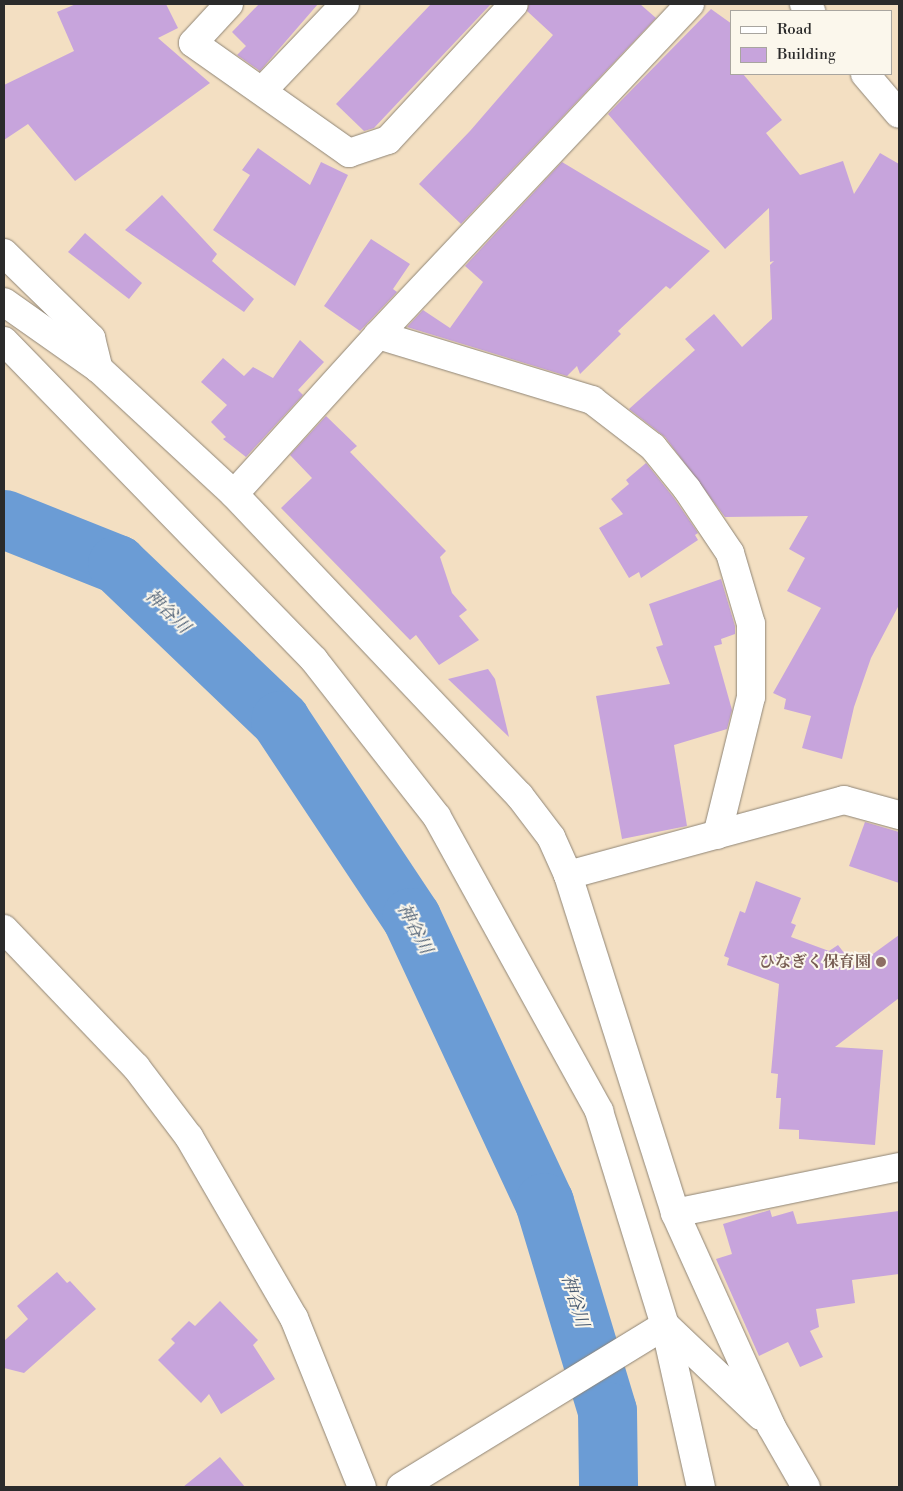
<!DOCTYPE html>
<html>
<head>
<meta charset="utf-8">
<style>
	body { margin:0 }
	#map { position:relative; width:903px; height:1491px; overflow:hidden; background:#f3dfc2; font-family:"Libre Bodoni","Noto Serif JP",serif }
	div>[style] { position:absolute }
	.river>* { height:59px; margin:-29.5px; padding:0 29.5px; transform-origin:29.5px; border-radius:29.5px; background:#6b9cd5 }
	.building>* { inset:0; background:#c7a4dc }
	.roads { filter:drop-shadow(0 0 1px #8f8576) drop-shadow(0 0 1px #8f8576) }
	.minor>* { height:28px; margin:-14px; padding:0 14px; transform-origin:14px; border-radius:14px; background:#fff }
	.dots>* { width:14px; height:14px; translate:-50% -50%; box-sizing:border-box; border:2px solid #fbf7ec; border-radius:50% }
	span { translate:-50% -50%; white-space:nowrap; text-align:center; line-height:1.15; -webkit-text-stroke:4px #fbf7ec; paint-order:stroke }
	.education-label { font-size:16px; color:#785e54; font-weight:700 }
	.right { translate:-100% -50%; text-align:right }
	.water-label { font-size:18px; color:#45586f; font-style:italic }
	.frame { position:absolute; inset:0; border:5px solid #2b2b2b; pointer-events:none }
	.legend { position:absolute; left:730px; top:10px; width:162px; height:65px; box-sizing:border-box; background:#fbf7ec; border:1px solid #a8a59f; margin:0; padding:6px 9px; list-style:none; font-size:15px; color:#2b2b2b }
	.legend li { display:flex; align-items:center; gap:10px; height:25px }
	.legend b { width:25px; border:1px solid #a8a59f }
</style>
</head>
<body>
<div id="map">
	<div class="river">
		<div style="left:4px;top:519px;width:122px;rotate:21.7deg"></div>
		<div style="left:117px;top:564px;width:226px;rotate:43.7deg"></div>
		<div style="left:280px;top:720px;width:237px;rotate:56.4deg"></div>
		<div style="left:411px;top:917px;width:315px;rotate:65deg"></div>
		<div style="left:544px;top:1202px;width:218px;rotate:73.2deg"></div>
		<div style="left:607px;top:1411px;width:76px;rotate:89.2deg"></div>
	</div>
	<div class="building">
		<div style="clip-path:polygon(76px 4px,166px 4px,178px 28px,158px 38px,210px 83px,75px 181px,28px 124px,4px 140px,4px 85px,74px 51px,57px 12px)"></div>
		<div style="clip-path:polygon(259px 4px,318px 4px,260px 71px,237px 55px,246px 46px,232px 32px)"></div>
		<div style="clip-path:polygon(431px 4px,491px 4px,374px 128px,364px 131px,336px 104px)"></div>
		<div style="clip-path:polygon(529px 4px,640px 4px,656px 18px,461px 224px,419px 184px,470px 131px,553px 35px,527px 11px)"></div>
		<div style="clip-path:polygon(711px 9px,732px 24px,732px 74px,743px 74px,782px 120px,766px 133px,800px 175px,843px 161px,854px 194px,880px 153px,899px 164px,899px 605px,871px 658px,854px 707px,842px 759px,802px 748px,811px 716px,784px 709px,786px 699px,773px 693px,821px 608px,787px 591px,805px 558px,789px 549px,808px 516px,725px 517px,665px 437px,629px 409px,695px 350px,685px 339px,714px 314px,742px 347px,772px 319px,770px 265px,774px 261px,770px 262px,769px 208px,725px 249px,608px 114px)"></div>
		<div style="clip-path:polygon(258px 148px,310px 185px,321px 162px,348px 175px,295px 286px,213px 230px,250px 175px,242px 170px)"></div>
		<div style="clip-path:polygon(562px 162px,710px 251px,670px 289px,666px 286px,618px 331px,621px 334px,580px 374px,577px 366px,567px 376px,407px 327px,423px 310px,450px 328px,483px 282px,465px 266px)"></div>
		<div style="clip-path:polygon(162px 195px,217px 254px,212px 261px,254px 299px,244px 312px,125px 230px)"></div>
		<div style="clip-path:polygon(85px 233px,142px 283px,129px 299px,68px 252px)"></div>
		<div style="clip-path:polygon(371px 239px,410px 264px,393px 289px,397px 292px,360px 331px,324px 306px)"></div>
		<div style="clip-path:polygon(300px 340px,324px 362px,298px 390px,303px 395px,246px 457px,223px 439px,226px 437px,211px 422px,227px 405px,201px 382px,223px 358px,244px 376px,253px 367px,273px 378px)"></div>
		<div style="clip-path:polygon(326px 416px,357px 446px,350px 452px,446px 551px,440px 557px,452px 593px,467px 610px,459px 616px,479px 640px,439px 665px,416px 635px,410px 640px,281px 508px,312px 478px,290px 455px)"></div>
		<div style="clip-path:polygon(646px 463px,674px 498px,698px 533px,695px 535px,698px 540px,641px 578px,639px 572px,629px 578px,599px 528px,623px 514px,611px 499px,629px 484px,626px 480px)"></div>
		<div style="clip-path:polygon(721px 579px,735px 626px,735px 634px,721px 639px,722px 644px,714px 646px,732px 710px,727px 729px,674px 745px,687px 826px,622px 839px,596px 696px,670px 684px,656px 647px,663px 645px,649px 604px)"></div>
		<div style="clip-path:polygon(488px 669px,495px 679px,509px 737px,448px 679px)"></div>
		<div style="clip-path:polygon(865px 822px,899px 832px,899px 883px,849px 866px)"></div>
		<div style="clip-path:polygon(756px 881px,801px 898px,791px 923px,796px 925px,791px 937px,829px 951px,838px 945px,855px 967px,899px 935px,899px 998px,835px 1047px,883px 1050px,875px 1145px,799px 1139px,799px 1130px,779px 1129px,781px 1098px,776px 1098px,778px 1074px,771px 1073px,779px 984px,727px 965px,729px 958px,724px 956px,740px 911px,745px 913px)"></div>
		<div style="clip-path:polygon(770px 1210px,772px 1217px,793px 1211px,797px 1224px,899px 1211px,899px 1274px,852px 1280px,855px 1303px,816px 1309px,819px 1327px,810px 1331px,823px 1357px,800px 1367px,788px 1342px,759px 1356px,716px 1259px,732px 1254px,723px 1224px)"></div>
		<div style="clip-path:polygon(57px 1272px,67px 1283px,70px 1281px,96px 1309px,24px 1373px,4px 1368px,4px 1341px,28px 1319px,17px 1306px)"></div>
		<div style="clip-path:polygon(220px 1301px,258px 1340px,253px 1345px,275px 1379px,221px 1414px,209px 1394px,201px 1403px,158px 1360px,175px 1343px,171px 1339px,189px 1321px,195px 1326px)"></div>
		<div style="clip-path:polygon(220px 1457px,245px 1487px,183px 1487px)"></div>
	</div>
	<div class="roads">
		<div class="minor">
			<div style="left:229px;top:4px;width:53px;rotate:132.7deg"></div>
			<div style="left:193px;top:43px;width:191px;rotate:35.2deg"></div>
			<div style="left:349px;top:153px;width:41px;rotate:-18.4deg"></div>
			<div style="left:388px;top:140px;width:185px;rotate:-47.2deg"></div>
			<div style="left:804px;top:4px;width:10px;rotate:45deg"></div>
			<div style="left:865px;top:74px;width:52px;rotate:49.6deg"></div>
			<div style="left:262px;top:91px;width:120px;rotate:-46.3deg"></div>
			<div style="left:4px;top:253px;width:122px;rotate:44.3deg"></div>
			<div style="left:91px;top:338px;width:32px;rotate:76deg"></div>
			<div style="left:4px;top:302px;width:116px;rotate:35.2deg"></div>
			<div style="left:99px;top:369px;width:184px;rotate:42.8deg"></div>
			<div style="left:234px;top:494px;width:415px;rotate:46.6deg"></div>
			<div style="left:519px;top:795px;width:53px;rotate:52.7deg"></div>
			<div style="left:551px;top:837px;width:42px;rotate:65.9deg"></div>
			<div style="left:568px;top:875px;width:355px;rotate:72.4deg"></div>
			<div style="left:675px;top:1213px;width:234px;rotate:65.7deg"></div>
			<div style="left:771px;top:1426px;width:70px;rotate:60.2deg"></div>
			<div style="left:378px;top:335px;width:224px;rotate:16.9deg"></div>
			<div style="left:592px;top:400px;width:77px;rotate:37.6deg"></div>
			<div style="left:653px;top:447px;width:54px;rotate:51deg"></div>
			<div style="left:687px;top:489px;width:77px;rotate:56.1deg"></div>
			<div style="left:730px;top:553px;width:74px;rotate:73.5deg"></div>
			<div style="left:751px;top:624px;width:73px;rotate:90deg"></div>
			<div style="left:751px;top:697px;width:142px;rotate:103.8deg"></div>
			<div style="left:4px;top:341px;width:445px;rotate:45.8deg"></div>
			<div style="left:314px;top:660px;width:199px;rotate:51.9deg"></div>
			<div style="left:437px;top:817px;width:336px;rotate:61.1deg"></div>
			<div style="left:599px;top:1111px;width:224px;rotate:72.9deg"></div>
			<div style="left:665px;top:1325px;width:166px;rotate:77.5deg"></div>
			<div style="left:234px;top:494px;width:215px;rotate:-47.8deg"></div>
			<div style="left:378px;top:335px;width:455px;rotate:-46.7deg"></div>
			<div style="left:568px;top:875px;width:286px;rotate:-15.2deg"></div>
			<div style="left:844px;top:800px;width:57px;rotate:15.3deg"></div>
			<div style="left:4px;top:929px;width:191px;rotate:46.3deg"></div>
			<div style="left:136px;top:1067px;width:88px;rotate:52.9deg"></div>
			<div style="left:189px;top:1137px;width:209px;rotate:59.9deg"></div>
			<div style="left:294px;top:1318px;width:182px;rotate:68.1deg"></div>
			<div style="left:675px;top:1213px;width:229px;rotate:-11.6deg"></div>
			<div style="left:665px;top:1325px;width:132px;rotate:43.5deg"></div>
			<div style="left:401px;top:1487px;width:310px;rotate:-31.5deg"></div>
		</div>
	</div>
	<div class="dots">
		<div style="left:881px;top:962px;background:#8d6e63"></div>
	</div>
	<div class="education-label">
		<span class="right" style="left:871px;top:962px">ひなぎく保育園</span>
	</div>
	<div class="water-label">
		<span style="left:167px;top:612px;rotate:44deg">神谷川</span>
		<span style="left:414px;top:929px;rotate:62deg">神谷川</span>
		<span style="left:574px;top:1301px;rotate:73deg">神谷川</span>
	</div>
	<div class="frame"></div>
	<ul class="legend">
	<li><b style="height:6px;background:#fff"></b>Road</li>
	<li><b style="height:14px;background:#c7a4dc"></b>Building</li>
	</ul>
</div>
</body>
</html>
